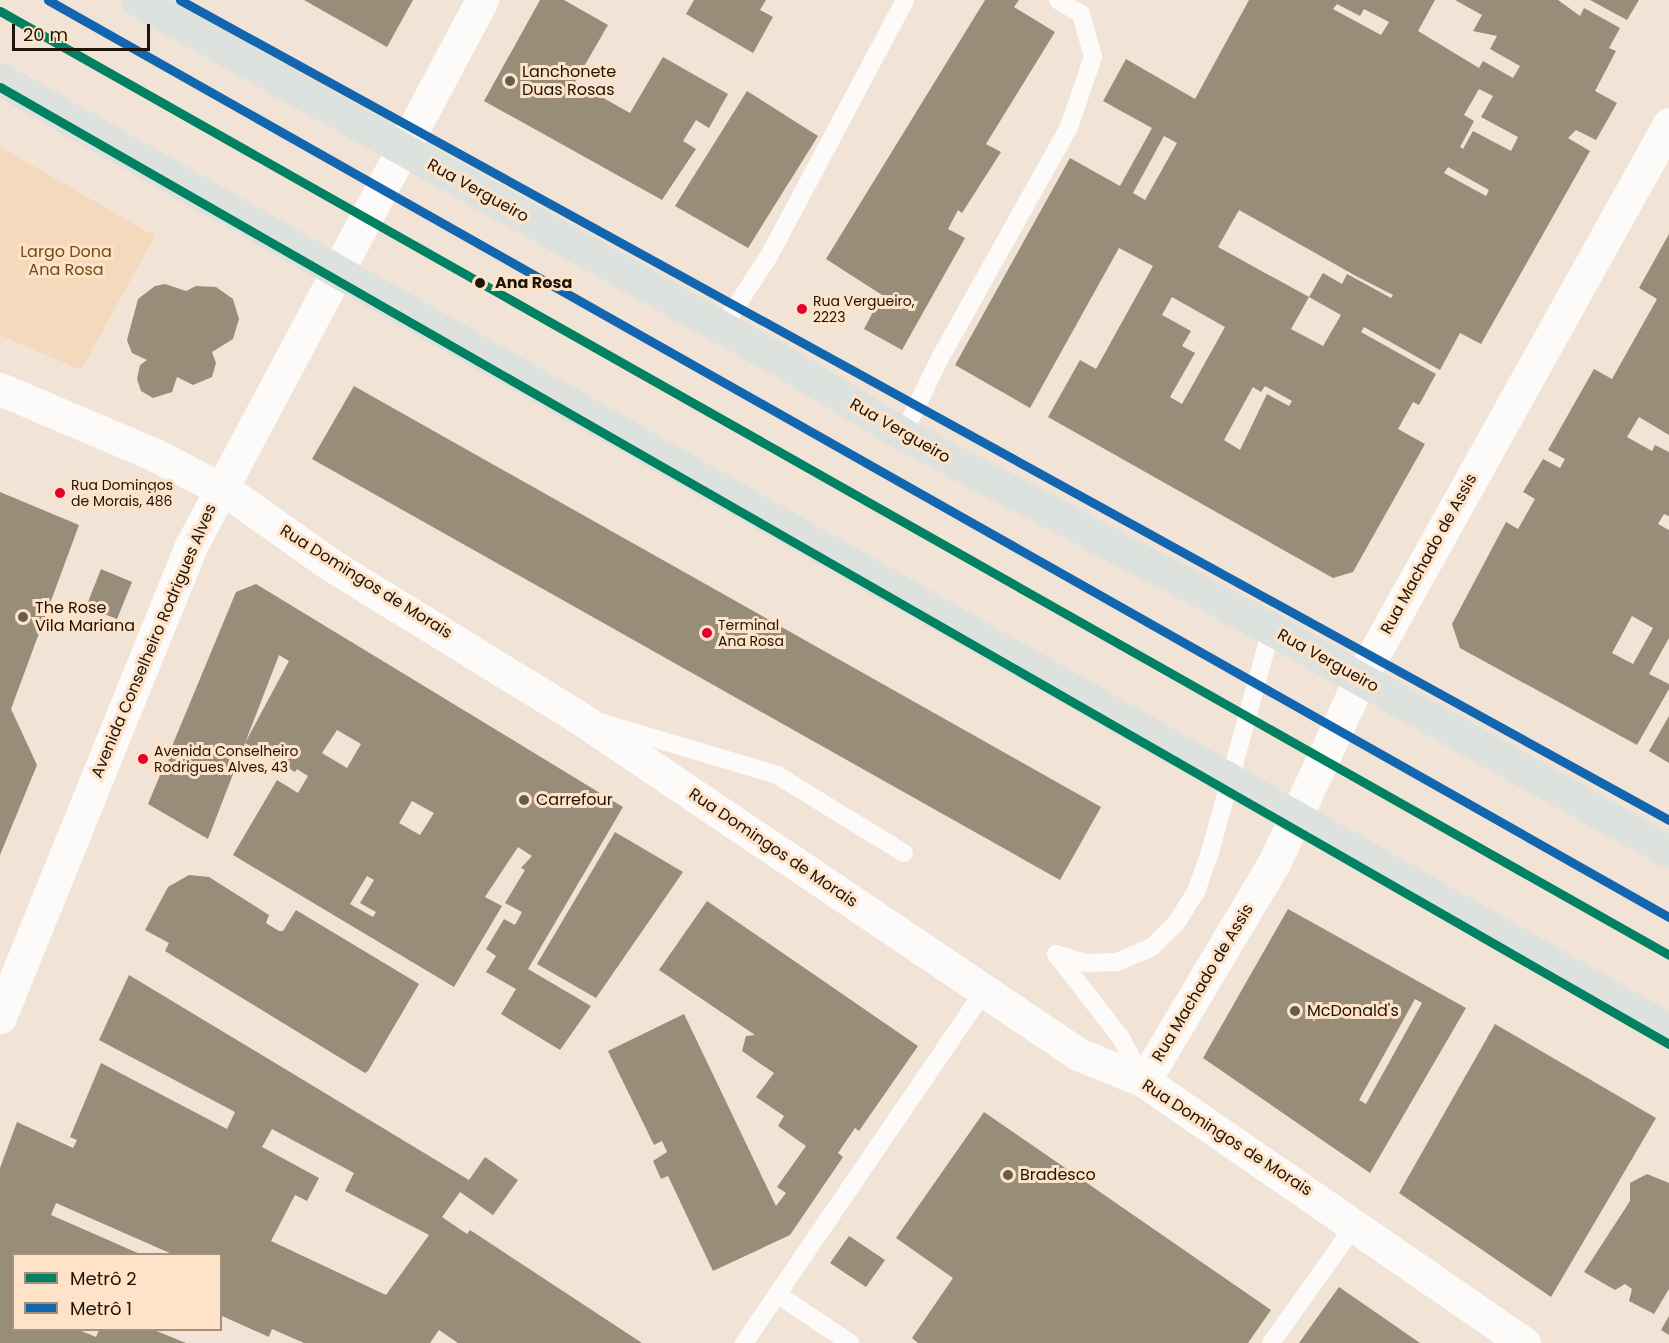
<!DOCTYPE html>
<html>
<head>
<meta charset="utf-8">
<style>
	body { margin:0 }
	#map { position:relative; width:1669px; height:1343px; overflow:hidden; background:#f1e3d5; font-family:Poppins,sans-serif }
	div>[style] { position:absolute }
	.green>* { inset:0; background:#f5d9bc }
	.building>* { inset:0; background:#988d78 }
	.lane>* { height:18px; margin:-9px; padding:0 9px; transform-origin:9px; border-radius:9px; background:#fdfbf9 }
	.street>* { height:33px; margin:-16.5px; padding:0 16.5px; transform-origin:16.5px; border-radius:16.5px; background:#fdfbf9 }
	.secondary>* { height:33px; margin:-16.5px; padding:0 16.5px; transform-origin:16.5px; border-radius:16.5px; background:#fdfbf9 }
	.primary>* { height:33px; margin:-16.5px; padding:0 16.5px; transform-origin:16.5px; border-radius:16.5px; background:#dde2df }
	.metro-1>* { height:9px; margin:-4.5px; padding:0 4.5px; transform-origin:4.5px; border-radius:4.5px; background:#008162 }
	.metro-2>* { height:9px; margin:-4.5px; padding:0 4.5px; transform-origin:4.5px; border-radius:4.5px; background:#1266af }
	.dots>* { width:16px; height:16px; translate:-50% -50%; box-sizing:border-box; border:3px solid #fee3c8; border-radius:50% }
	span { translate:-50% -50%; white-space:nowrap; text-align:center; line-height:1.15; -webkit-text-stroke:6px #fee3c8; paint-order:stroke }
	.bus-label { font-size:14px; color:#1f1407 }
	.left { translate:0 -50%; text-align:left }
	.poi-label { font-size:16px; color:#1f1407 }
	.street-label { font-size:16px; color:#1f1407 }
	.park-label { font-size:16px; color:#754b17 }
	.stop-label { font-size:16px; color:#1f1407; font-weight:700 }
	.legend { position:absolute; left:12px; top:1253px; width:210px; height:78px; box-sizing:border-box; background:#fee3c8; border:2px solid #a5907b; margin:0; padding:8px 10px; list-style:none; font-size:18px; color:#1f1407 }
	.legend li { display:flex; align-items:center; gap:12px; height:30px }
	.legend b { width:30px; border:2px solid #a5907b }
	.scale { position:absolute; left:12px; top:24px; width:138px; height:27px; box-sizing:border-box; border:3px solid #1f1407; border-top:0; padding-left:8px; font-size:18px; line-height:21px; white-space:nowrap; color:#1f1407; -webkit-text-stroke:4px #fee3c8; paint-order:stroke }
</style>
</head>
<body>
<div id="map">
	<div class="green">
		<div style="clip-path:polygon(0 147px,155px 236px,81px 370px,0 335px)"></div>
	</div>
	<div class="building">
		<div style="clip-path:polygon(304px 0,413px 0,387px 47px)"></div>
		<div style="clip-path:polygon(540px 0,564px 0,608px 25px,575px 82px,630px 113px,663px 57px,728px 94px,709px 128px,696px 120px,683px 141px,696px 149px,662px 200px,484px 101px)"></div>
		<div style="clip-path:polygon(694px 0,766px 0,760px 10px,773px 17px,753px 53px,686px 14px)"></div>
		<div style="clip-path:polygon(985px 0,1019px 0,1014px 7px,1055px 32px,986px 144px,1001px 152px,962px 213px,958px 210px,948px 229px,965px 238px,902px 350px,864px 329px,882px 295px,826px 259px)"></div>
		<div style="clip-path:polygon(evenodd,1249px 0,1435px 0,1418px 31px,1479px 68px,1483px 61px,1513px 78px,1520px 66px,1490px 49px,1497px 36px,1473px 31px,1482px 15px,1455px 0,1558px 0,1580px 16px,1584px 8px,1620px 28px,1609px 48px,1616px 51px,1595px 91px,1617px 103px,1596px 140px,1576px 130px,1568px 138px,1590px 151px,1481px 344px,1460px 333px,1440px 370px,1364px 327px,1361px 332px,1436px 374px,1419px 405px,1413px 402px,1398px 429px,1425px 444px,1353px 572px,1333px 578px,1048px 417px,1080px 360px,1096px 369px,1153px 266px,1119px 248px,1030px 408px,955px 365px,1070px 158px,1120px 186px,1152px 128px,1103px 101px,1126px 59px,1195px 99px,1249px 0,1337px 4px,1360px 16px,1364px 9px,1389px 22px,1381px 35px,1333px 9px,1337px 4px,1249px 0,1479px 89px,1493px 96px,1481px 117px,1518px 137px,1511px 151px,1473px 131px,1463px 149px,1460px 147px,1474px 121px,1464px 115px,1479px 89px,1249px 0,1164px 136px,1177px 143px,1145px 200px,1133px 193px,1164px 136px,1249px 0,1448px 167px,1489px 190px,1486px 196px,1444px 173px,1448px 167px,1249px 0,1239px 210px,1356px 276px,1393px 295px,1391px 298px,1347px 274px,1342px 284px,1323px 273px,1309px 297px,1341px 315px,1323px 346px,1291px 329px,1309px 297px,1218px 247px,1239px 210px,1249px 0,1172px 297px,1225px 327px,1182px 404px,1170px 397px,1195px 353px,1182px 346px,1191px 331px,1162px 315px,1172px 297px,1249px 0,1265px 386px,1292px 401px,1289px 406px,1267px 394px,1240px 450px,1224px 440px,1253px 387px,1261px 392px,1265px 386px)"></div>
		<div style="clip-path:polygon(1590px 0,1639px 0,1627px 20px)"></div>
		<div style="clip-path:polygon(747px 91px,818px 136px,748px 248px,675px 206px)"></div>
		<div style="clip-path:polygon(evenodd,1669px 234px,1669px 435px,1639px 417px,1627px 437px,1652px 451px,1655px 445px,1669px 452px,1669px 516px,1664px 514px,1658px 524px,1669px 530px,1669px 638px,1649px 674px,1669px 684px,1669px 689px,1637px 745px,1460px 648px,1452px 624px,1506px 522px,1518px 529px,1535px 499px,1523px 492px,1543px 459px,1560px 468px,1565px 459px,1548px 450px,1594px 369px,1612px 379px,1657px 299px,1639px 288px,1669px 234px,1632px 616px,1653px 628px,1633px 664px,1612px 653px,1632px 616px)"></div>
		<div style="clip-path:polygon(165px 284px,186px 291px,196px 286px,216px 287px,233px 299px,239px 319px,233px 339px,212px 352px,216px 363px,212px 377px,193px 385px,177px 377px,172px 392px,153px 398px,141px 391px,137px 379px,140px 365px,147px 360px,132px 353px,127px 340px,138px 299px,155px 286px)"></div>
		<div style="clip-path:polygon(354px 386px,1101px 807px,1060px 880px,312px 459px)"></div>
		<div style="clip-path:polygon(0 492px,79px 525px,11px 709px,37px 765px,0 855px)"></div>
		<div style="clip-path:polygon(101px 569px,132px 582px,117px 619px,86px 607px)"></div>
		<div style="clip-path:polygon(evenodd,256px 584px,623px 807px,528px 969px,591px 1006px,560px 1050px,501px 1014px,516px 989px,486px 972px,496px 956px,486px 949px,504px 919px,515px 925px,522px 912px,505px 903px,525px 870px,521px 868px,532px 856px,518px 847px,485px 897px,502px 906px,454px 987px,233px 855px,277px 780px,298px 793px,308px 776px,297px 769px,295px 772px,245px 743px,289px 661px,279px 655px,208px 839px,148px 804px,236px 592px,256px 584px,337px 730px,361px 744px,347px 768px,322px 753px,337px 730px,256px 584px,412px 801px,434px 813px,420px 835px,399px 823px,412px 801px,256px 584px,367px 876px,374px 880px,360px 903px,376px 912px,373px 917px,350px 904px,367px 876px)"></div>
		<div style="clip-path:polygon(1669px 716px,1669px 763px,1649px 751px)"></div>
		<div style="clip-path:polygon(615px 832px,683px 872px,596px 998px,537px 964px)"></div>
		<div style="clip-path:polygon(189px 875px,209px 877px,269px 915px,266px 923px,279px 931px,283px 931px,296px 910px,419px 984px,368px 1071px,365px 1073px,165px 951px,169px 943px,145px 930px,168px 887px)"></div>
		<div style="clip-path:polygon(707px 901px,918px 1046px,859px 1131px,855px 1128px,838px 1153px,843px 1157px,790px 1235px,713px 1271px,668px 1176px,661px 1179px,653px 1161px,667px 1152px,662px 1141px,654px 1145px,608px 1051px,684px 1014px,776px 1206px,786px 1193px,777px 1187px,806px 1146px,778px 1126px,784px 1116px,756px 1097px,774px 1073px,742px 1051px,746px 1036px,755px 1035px,659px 970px)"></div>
		<div style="clip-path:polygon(evenodd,1288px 909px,1466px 1008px,1370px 1173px,1203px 1058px,1288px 909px,1415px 999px,1422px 1003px,1366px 1104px,1359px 1100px,1415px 999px)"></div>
		<div style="clip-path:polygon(evenodd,129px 975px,469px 1180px,485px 1157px,518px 1180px,493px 1215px,460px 1192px,442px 1217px,467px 1234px,470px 1230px,642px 1343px,458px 1343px,439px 1330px,430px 1343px,304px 1343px,272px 1329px,269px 1337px,220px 1315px,220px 1254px,172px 1254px,56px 1203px,51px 1215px,140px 1254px,14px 1254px,14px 1330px,79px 1330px,96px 1337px,99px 1330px,154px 1330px,186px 1343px,0 1343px,0 1168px,17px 1122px,73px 1148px,77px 1140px,70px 1137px,101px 1063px,227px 1129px,235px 1112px,99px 1040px,129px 975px,272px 1129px,354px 1173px,345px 1191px,429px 1235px,386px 1295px,271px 1241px,295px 1195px,307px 1201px,319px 1178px,262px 1147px,272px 1129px)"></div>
		<div style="clip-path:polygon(1495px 1024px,1656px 1118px,1551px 1297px,1399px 1193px)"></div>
		<div style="clip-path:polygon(984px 1112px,1271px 1310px,1248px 1343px,918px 1343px,912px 1338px,953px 1278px,896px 1238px)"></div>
		<div style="clip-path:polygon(1647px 1174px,1669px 1183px,1669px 1289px,1654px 1314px,1629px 1301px,1632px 1289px,1625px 1284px,1615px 1290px,1584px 1272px,1630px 1201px,1630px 1183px)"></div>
		<div style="clip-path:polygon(849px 1236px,885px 1260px,866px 1287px,830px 1263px)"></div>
		<div style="clip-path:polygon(1339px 1287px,1420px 1343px,1299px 1343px)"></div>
		<div style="clip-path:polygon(1669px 1316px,1669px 1335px,1661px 1330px)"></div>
	</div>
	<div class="lane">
		<div style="left:722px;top:328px;width:86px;rotate:-56.9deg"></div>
		<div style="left:769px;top:256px;width:290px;rotate:-62deg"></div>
		<div style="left:903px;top:434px;width:85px;rotate:-64deg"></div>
		<div style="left:940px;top:358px;width:265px;rotate:-60.8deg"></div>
		<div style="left:1069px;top:127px;width:74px;rotate:-71.1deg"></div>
		<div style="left:1093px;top:57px;width:45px;rotate:-105.6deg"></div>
		<div style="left:1081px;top:14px;width:27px;rotate:-149deg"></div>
		<div style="left:603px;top:723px;width:182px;rotate:16.6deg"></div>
		<div style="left:777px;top:775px;width:149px;rotate:31.6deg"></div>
		<div style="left:1056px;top:954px;width:30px;rotate:17deg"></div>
		<div style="left:1085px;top:963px;width:32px;rotate:-2deg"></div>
		<div style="left:1117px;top:962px;width:38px;rotate:-23deg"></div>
		<div style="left:1152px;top:947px;width:35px;rotate:-45deg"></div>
		<div style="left:1177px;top:922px;width:36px;rotate:-58deg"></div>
		<div style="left:1196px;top:892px;width:46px;rotate:-70.8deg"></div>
		<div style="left:1211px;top:849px;width:228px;rotate:-74.7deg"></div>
		<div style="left:1056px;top:954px;width:106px;rotate:52.3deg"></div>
		<div style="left:1121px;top:1038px;width:47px;rotate:62.4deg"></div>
		<div style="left:777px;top:1294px;width:88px;rotate:33.9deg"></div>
		<div style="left:744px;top:1343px;width:427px;rotate:-55.7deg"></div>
		<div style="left:1271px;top:1343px;width:146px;rotate:-54.5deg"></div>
	</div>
	<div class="street">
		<div style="left:1144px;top:1081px;width:252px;rotate:-59.2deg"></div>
		<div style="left:1273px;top:865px;width:205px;rotate:-64.9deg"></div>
		<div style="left:1360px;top:679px;width:635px;rotate:-60.89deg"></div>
	</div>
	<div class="secondary">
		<div style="left:0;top:389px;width:164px;rotate:23deg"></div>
		<div style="left:151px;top:453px;width:90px;rotate:27.1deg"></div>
		<div style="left:231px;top:494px;width:123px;rotate:35.4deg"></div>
		<div style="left:331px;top:565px;width:286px;rotate:31.6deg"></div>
		<div style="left:575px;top:715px;width:607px;rotate:33.98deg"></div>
		<div style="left:1078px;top:1054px;width:71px;rotate:22.2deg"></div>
		<div style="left:1144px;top:1081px;width:462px;rotate:34.6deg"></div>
		<div style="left:0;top:1017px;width:508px;rotate:-67.93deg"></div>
		<div style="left:191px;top:546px;width:619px;rotate:-61.94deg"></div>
	</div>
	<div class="primary">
		<div style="left:137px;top:0;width:735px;rotate:29.25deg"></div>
		<div style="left:778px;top:359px;width:146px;rotate:31deg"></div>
		<div style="left:903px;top:434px;width:416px;rotate:27.9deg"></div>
		<div style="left:1271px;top:629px;width:456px;rotate:29.2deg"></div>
		<div style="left:0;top:79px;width:1921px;rotate:29.67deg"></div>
	</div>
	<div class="metro-1">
		<div style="left:0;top:11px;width:1917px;rotate:29.49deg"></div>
		<div style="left:0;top:87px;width:1924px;rotate:29.83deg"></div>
	</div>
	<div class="metro-2">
		<div style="left:48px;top:0;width:1862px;rotate:29.5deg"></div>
		<div style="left:180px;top:0;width:1700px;rotate:28.84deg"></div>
	</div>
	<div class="dots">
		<div style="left:510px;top:81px;background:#685c4f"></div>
		<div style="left:480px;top:283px;background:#1f1407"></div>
		<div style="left:802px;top:309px;background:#e4002b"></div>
		<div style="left:60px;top:493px;background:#e4002b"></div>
		<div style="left:23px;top:617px;background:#685c4f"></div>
		<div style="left:707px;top:633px;background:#e4002b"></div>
		<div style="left:143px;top:759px;background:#e4002b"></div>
		<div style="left:524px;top:800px;background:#685c4f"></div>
		<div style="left:1295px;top:1011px;background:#685c4f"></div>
		<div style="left:1008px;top:1175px;background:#685c4f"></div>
	</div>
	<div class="bus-label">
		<span class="left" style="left:813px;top:309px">Rua Vergueiro,<br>2223</span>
		<span class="left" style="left:71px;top:493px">Rua Domingos<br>de Morais, 486</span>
		<span class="left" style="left:718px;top:633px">Terminal<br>Ana Rosa</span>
		<span class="left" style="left:154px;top:759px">Avenida Conselheiro<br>Rodrigues Alves, 43</span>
	</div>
	<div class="poi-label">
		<span class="left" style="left:522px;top:81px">Lanchonete<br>Duas Rosas</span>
		<span class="left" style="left:35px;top:617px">The Rose<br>Vila Mariana</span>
		<span class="left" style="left:536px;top:800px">Carrefour</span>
		<span class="left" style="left:1307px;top:1011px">McDonald's</span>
		<span class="left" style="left:1020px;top:1175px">Bradesco</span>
	</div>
	<div class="street-label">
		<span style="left:478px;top:191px;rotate:29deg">Rua Vergueiro</span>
		<span style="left:900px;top:431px;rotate:30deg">Rua Vergueiro</span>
		<span style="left:1429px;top:554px;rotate:-61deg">Rua Machado de Assis</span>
		<span style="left:366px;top:582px;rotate:32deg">Rua Domingos de Morais</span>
		<span style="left:154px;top:641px;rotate:-67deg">Avenida Conselheiro Rodrigues Alves</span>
		<span style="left:1328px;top:661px;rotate:29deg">Rua Vergueiro</span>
		<span style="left:773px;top:848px;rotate:34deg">Rua Domingos de Morais</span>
		<span style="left:1203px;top:983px;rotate:-59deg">Rua Machado de Assis</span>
		<span style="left:1227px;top:1138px;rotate:33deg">Rua Domingos de Morais</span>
	</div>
	<div class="park-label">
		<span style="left:66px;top:261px">Largo Dona<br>Ana Rosa</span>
	</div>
	<div class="stop-label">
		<span class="left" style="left:495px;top:283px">Ana Rosa</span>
	</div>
	<ul class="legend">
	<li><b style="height:8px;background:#008162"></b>Metrô 2</li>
	<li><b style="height:8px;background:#1266af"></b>Metrô 1</li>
	</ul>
	<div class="scale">20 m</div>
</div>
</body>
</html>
